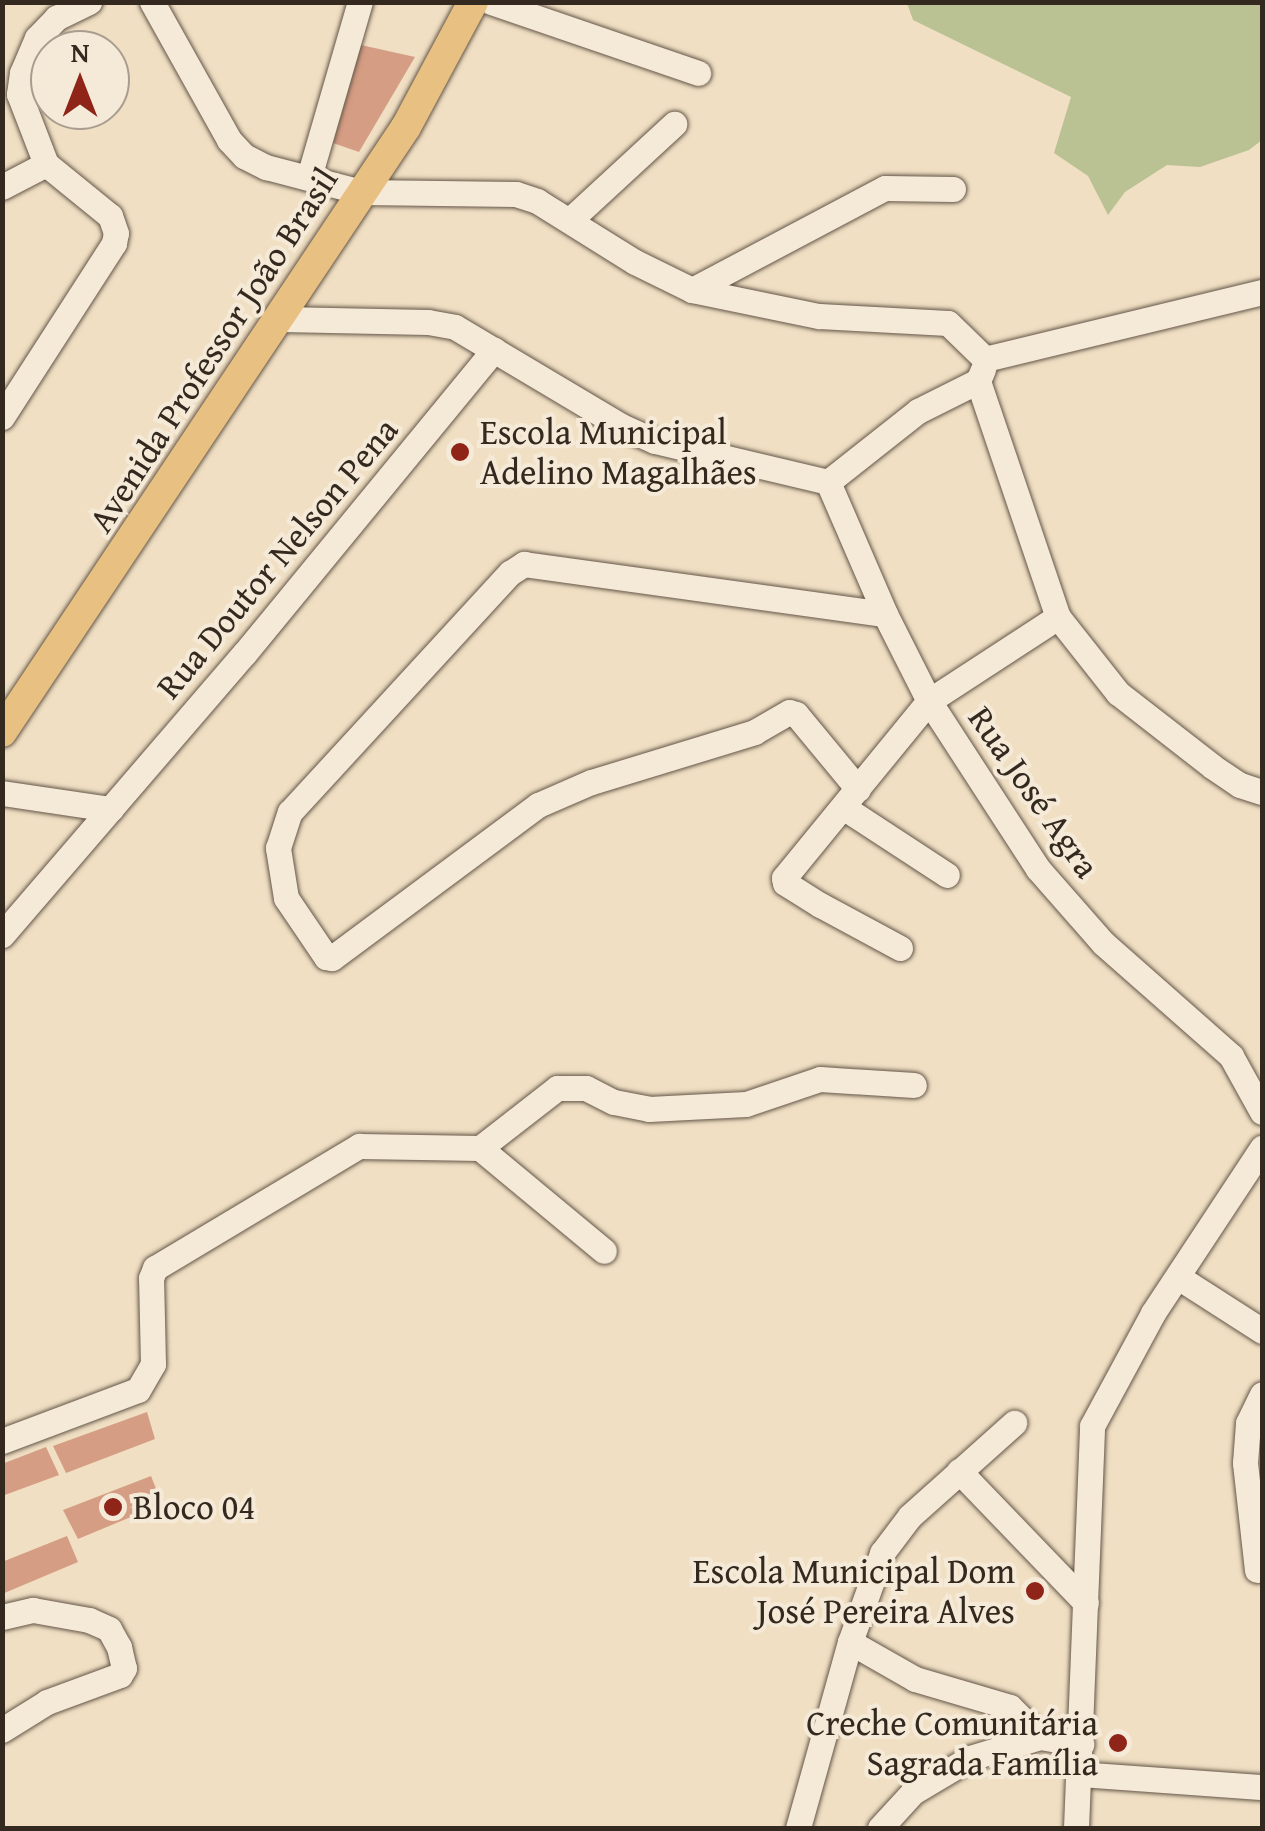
<!DOCTYPE html>
<html>
<head>
<meta charset="utf-8">
<style>
	body { margin:0 }
	#map { position:relative; width:1265px; height:1831px; overflow:hidden; background:#f0dfc3; font-family:"Gentium Book Plus",serif }
	div>[style] { position:absolute }
	.green>* { inset:0; background:#bac294 }
	.building>* { inset:0; background:#d59d83 }
	.roads { filter:drop-shadow(0 0 2px #635648) drop-shadow(0 0 2px #635648) }
	.minor>* { height:25px; margin:-12.5px; padding:0 12.5px; transform-origin:12.5px; border-radius:12.5px; background:#f5ead8 }
	.major>* { height:30px; margin:-15px; padding:0 15px; transform-origin:15px; border-radius:15px; background:#e8c082 }
	.dots>* { width:28px; height:28px; translate:-50% -50%; box-sizing:border-box; border:5px solid #f5ead8; border-radius:50% }
	span { translate:-50% -50%; white-space:nowrap; text-align:center; line-height:1.15; -webkit-text-stroke:8px #f5ead8; paint-order:stroke }
	.street-label { font-size:35px; color:#34291f }
	.poi-label { font-size:35px; color:#34291f }
	.left { translate:0 -50%; text-align:left }
	.right { translate:-100% -50%; text-align:right }
	.frame { position:absolute; inset:0; border:5px solid #34291f; pointer-events:none }
	.north { position:absolute; left:30px; top:30px; width:100px; height:100px; box-sizing:border-box; background:#f5ead8; border:2px solid #a89d8e; border-radius:50%; rotate:0deg; font-size:28px; font-weight:700; line-height:40px; text-align:center; color:#34291f }
	.north::after { content:''; display:block; margin:auto; width:35px; height:45px; background:#8f2418; clip-path:polygon(50% 0,100% 100%,50% 72%,0 100%) }
</style>
</head>
<body>
<div id="map">
	<div class="green">
		<div style="clip-path:polygon(907px 3px,1262px 3px,1262px 140px,1249px 150px,1200px 167px,1167px 165px,1125px 192px,1108px 215px,1088px 176px,1054px 153px,1071px 97px,913px 20px)"></div>
	</div>
	<div class="building">
		<div style="clip-path:polygon(361px 45px,415px 57px,359px 152px,333px 143px)"></div>
		<div style="clip-path:polygon(147px 1412px,155px 1439px,66px 1473px,53px 1446px)"></div>
		<div style="clip-path:polygon(46px 1447px,59px 1475px,2px 1496px,2px 1464px)"></div>
		<div style="clip-path:polygon(151px 1476px,162px 1504px,78px 1539px,63px 1510px)"></div>
		<div style="clip-path:polygon(67px 1536px,78px 1562px,2px 1594px,2px 1562px)"></div>
	</div>
	<div class="roads">
		<div class="minor">
			<div style="left:152px;top:2px;width:158px;rotate:60.8deg"></div>
			<div style="left:229px;top:140px;width:22px;rotate:47deg"></div>
			<div style="left:244px;top:156px;width:25px;rotate:27deg"></div>
			<div style="left:266px;top:167px;width:98px;rotate:14.7deg"></div>
			<div style="left:361px;top:192px;width:155px;rotate:0.7deg"></div>
			<div style="left:516px;top:194px;width:22px;rotate:18deg"></div>
			<div style="left:537px;top:201px;width:115px;rotate:31.9deg"></div>
			<div style="left:635px;top:262px;width:64px;rotate:26.2deg"></div>
			<div style="left:692px;top:290px;width:130px;rotate:11.6deg"></div>
			<div style="left:819px;top:316px;width:129px;rotate:3.1deg"></div>
			<div style="left:948px;top:323px;width:52px;rotate:44.2deg"></div>
			<div style="left:491px;top:2px;width:219px;rotate:18.9deg"></div>
			<div style="left:309px;top:177px;width:182px;rotate:-73.8deg"></div>
			<div style="left:2px;top:187px;width:50px;rotate:-27.6deg"></div>
			<div style="left:570px;top:220px;width:142px;rotate:-42.7deg"></div>
			<div style="left:692px;top:290px;width:218px;rotate:-27.9deg"></div>
			<div style="left:885px;top:188px;width:68px;rotate:0.8deg"></div>
			<div style="left:281px;top:319px;width:147px;rotate:1.2deg"></div>
			<div style="left:428px;top:322px;width:27px;rotate:10deg"></div>
			<div style="left:455px;top:327px;width:193px;rotate:30.8deg"></div>
			<div style="left:621px;top:426px;width:37px;rotate:24deg"></div>
			<div style="left:655px;top:441px;width:178px;rotate:13.3deg"></div>
			<div style="left:985px;top:359px;width:285px;rotate:-13.6deg"></div>
			<div style="left:978px;top:381px;width:249px;rotate:71.3deg"></div>
			<div style="left:1058px;top:617px;width:97px;rotate:51.7deg"></div>
			<div style="left:1118px;top:693px;width:120px;rotate:37.9deg"></div>
			<div style="left:1213px;top:767px;width:32px;rotate:34deg"></div>
			<div style="left:1240px;top:785px;width:23px;rotate:18deg"></div>
			<div style="left:2px;top:417px;width:207px;rotate:-57.2deg"></div>
			<div style="left:114px;top:243px;width:10px;rotate:-79deg"></div>
			<div style="left:116px;top:233px;width:18px;rotate:-109deg"></div>
			<div style="left:110px;top:216px;width:82px;rotate:-140.9deg"></div>
			<div style="left:46px;top:164px;width:75px;rotate:-111.1deg"></div>
			<div style="left:19px;top:94px;width:21px;rotate:-82deg"></div>
			<div style="left:22px;top:73px;width:38px;rotate:-67deg"></div>
			<div style="left:37px;top:38px;width:28px;rotate:-46deg"></div>
			<div style="left:56px;top:18px;width:37px;rotate:-26deg"></div>
			<div style="left:828px;top:482px;width:144px;rotate:66.6deg"></div>
			<div style="left:885px;top:614px;width:97px;rotate:63.2deg"></div>
			<div style="left:929px;top:701px;width:200px;rotate:57deg"></div>
			<div style="left:1038px;top:869px;width:98px;rotate:48.7deg"></div>
			<div style="left:1103px;top:943px;width:171px;rotate:41.4deg"></div>
			<div style="left:1231px;top:1056px;width:64px;rotate:61deg"></div>
			<div style="left:828px;top:482px;width:115px;rotate:-38.3deg"></div>
			<div style="left:918px;top:411px;width:67px;rotate:-26.6deg"></div>
			<div style="left:978px;top:381px;width:13px;rotate:-67deg"></div>
			<div style="left:858px;top:789px;width:97px;rotate:-129.6deg"></div>
			<div style="left:796px;top:714px;width:7px;rotate:-164deg"></div>
			<div style="left:789px;top:712px;width:39px;rotate:150deg"></div>
			<div style="left:755px;top:732px;width:171px;rotate:163deg"></div>
			<div style="left:591px;top:782px;width:58px;rotate:156.5deg"></div>
			<div style="left:538px;top:805px;width:257px;rotate:143.4deg"></div>
			<div style="left:332px;top:958px;width:6px;rotate:-171deg"></div>
			<div style="left:326px;top:957px;width:71px;rotate:-124.1deg"></div>
			<div style="left:286px;top:898px;width:51px;rotate:-99.1deg"></div>
			<div style="left:278px;top:848px;width:38px;rotate:-72deg"></div>
			<div style="left:290px;top:812px;width:325px;rotate:-47.4deg"></div>
			<div style="left:510px;top:573px;width:17px;rotate:-33deg"></div>
			<div style="left:524px;top:564px;width:364px;rotate:7.9deg"></div>
			<div style="left:2px;top:793px;width:110px;rotate:8.4deg"></div>
			<div style="left:843px;top:807px;width:124px;rotate:33.2deg"></div>
			<div style="left:2px;top:935px;width:371px;rotate:-49.3deg"></div>
			<div style="left:244px;top:654px;width:394px;rotate:-50.6deg"></div>
			<div style="left:900px;top:948px;width:91px;rotate:-151.7deg"></div>
			<div style="left:820px;top:905px;width:41px;rotate:-147.8deg"></div>
			<div style="left:785px;top:883px;width:5px;rotate:-101deg"></div>
			<div style="left:784px;top:878px;width:229px;rotate:-50.7deg"></div>
			<div style="left:929px;top:701px;width:154px;rotate:-33.1deg"></div>
			<div style="left:480px;top:1148px;width:161px;rotate:39.7deg"></div>
			<div style="left:1178px;top:1277px;width:100px;rotate:32.7deg"></div>
			<div style="left:2px;top:1441px;width:145px;rotate:-20.6deg"></div>
			<div style="left:138px;top:1390px;width:30px;rotate:-60deg"></div>
			<div style="left:153px;top:1364px;width:86px;rotate:-91.3deg"></div>
			<div style="left:151px;top:1278px;width:11px;rotate:-68deg"></div>
			<div style="left:155px;top:1268px;width:238px;rotate:-30.9deg"></div>
			<div style="left:359px;top:1146px;width:121px;rotate:0.9deg"></div>
			<div style="left:480px;top:1148px;width:98px;rotate:-37.9deg"></div>
			<div style="left:557px;top:1088px;width:29px"></div>
			<div style="left:586px;top:1088px;width:31px;rotate:27deg"></div>
			<div style="left:614px;top:1102px;width:36px;rotate:11deg"></div>
			<div style="left:649px;top:1109px;width:97px;rotate:-3deg"></div>
			<div style="left:746px;top:1104px;width:78px;rotate:-18.7deg"></div>
			<div style="left:820px;top:1079px;width:94px;rotate:3.7deg"></div>
			<div style="left:959px;top:1471px;width:183px;rotate:46.1deg"></div>
			<div style="left:1257px;top:1570px;width:108px;rotate:-96.4deg"></div>
			<div style="left:1245px;top:1463px;width:40px;rotate:-85.7deg"></div>
			<div style="left:1248px;top:1423px;width:32px;rotate:-64deg"></div>
			<div style="left:2px;top:1617px;width:32px;rotate:-13deg"></div>
			<div style="left:33px;top:1610px;width:57px;rotate:10.1deg"></div>
			<div style="left:89px;top:1620px;width:22px;rotate:24deg"></div>
			<div style="left:109px;top:1629px;width:21px;rotate:61deg"></div>
			<div style="left:119px;top:1647px;width:22px;rotate:77deg"></div>
			<div style="left:124px;top:1668px;width:8px;rotate:120deg"></div>
			<div style="left:120px;top:1675px;width:78px;rotate:159.7deg"></div>
			<div style="left:47px;top:1702px;width:53px;rotate:148.1deg"></div>
			<div style="left:850px;top:1642px;width:75px;rotate:29.6deg"></div>
			<div style="left:915px;top:1679px;width:99px;rotate:16.4deg"></div>
			<div style="left:1010px;top:1707px;width:42px;rotate:45deg"></div>
			<div style="left:1079px;top:1774px;width:183px;rotate:4.1deg"></div>
			<div style="left:798px;top:1828px;width:193px;rotate:-74.4deg"></div>
			<div style="left:850px;top:1642px;width:95px;rotate:-70.2deg"></div>
			<div style="left:882px;top:1553px;width:46px;rotate:-52.9deg"></div>
			<div style="left:910px;top:1516px;width:140px;rotate:-41.8deg"></div>
			<div style="left:880px;top:1828px;width:49px;rotate:-47.5deg"></div>
			<div style="left:913px;top:1792px;width:66px;rotate:-30.8deg"></div>
			<div style="left:970px;top:1758px;width:73px;rotate:-16.7deg"></div>
			<div style="left:1040px;top:1737px;width:42px;rotate:9.7deg"></div>
			<div style="left:1076px;top:1828px;width:402px;rotate:-87.7deg"></div>
			<div style="left:1092px;top:1426px;width:128px;rotate:-61.6deg"></div>
			<div style="left:1153px;top:1313px;width:198px;rotate:-56.6deg"></div>
		</div>
		<div class="major">
			<div style="left:2px;top:732px;width:727px;rotate:-56.27deg"></div>
			<div style="left:406px;top:127px;width:142px;rotate:-61.8deg"></div>
		</div>
	</div>
	<div class="dots">
		<div style="left:460px;top:452px;background:#8f2418"></div>
		<div style="left:113px;top:1507px;background:#8f2418"></div>
		<div style="left:1035px;top:1591px;background:#8f2418"></div>
		<div style="left:1118px;top:1743px;background:#8f2418"></div>
	</div>
	<div class="street-label">
		<span style="left:213px;top:350px;rotate:-57deg">Avenida Professor João Brasil</span>
		<span style="left:277px;top:558px;rotate:-50deg">Rua Doutor Nelson Pena</span>
		<span style="left:1034px;top:792px;rotate:55deg">Rua José Agra</span>
	</div>
	<div class="poi-label">
		<span class="left" style="left:480px;top:452px">Escola Municipal<br>Adelino Magalhães</span>
		<span class="left" style="left:133px;top:1507px">Bloco 04</span>
		<span class="right" style="left:1015px;top:1591px">Escola Municipal Dom<br>José Pereira Alves</span>
		<span class="right" style="left:1098px;top:1743px">Creche Comunitária<br>Sagrada Família</span>
	</div>
	<div class="frame"></div>
	<div class="north">N</div>
</div>
</body>
</html>
